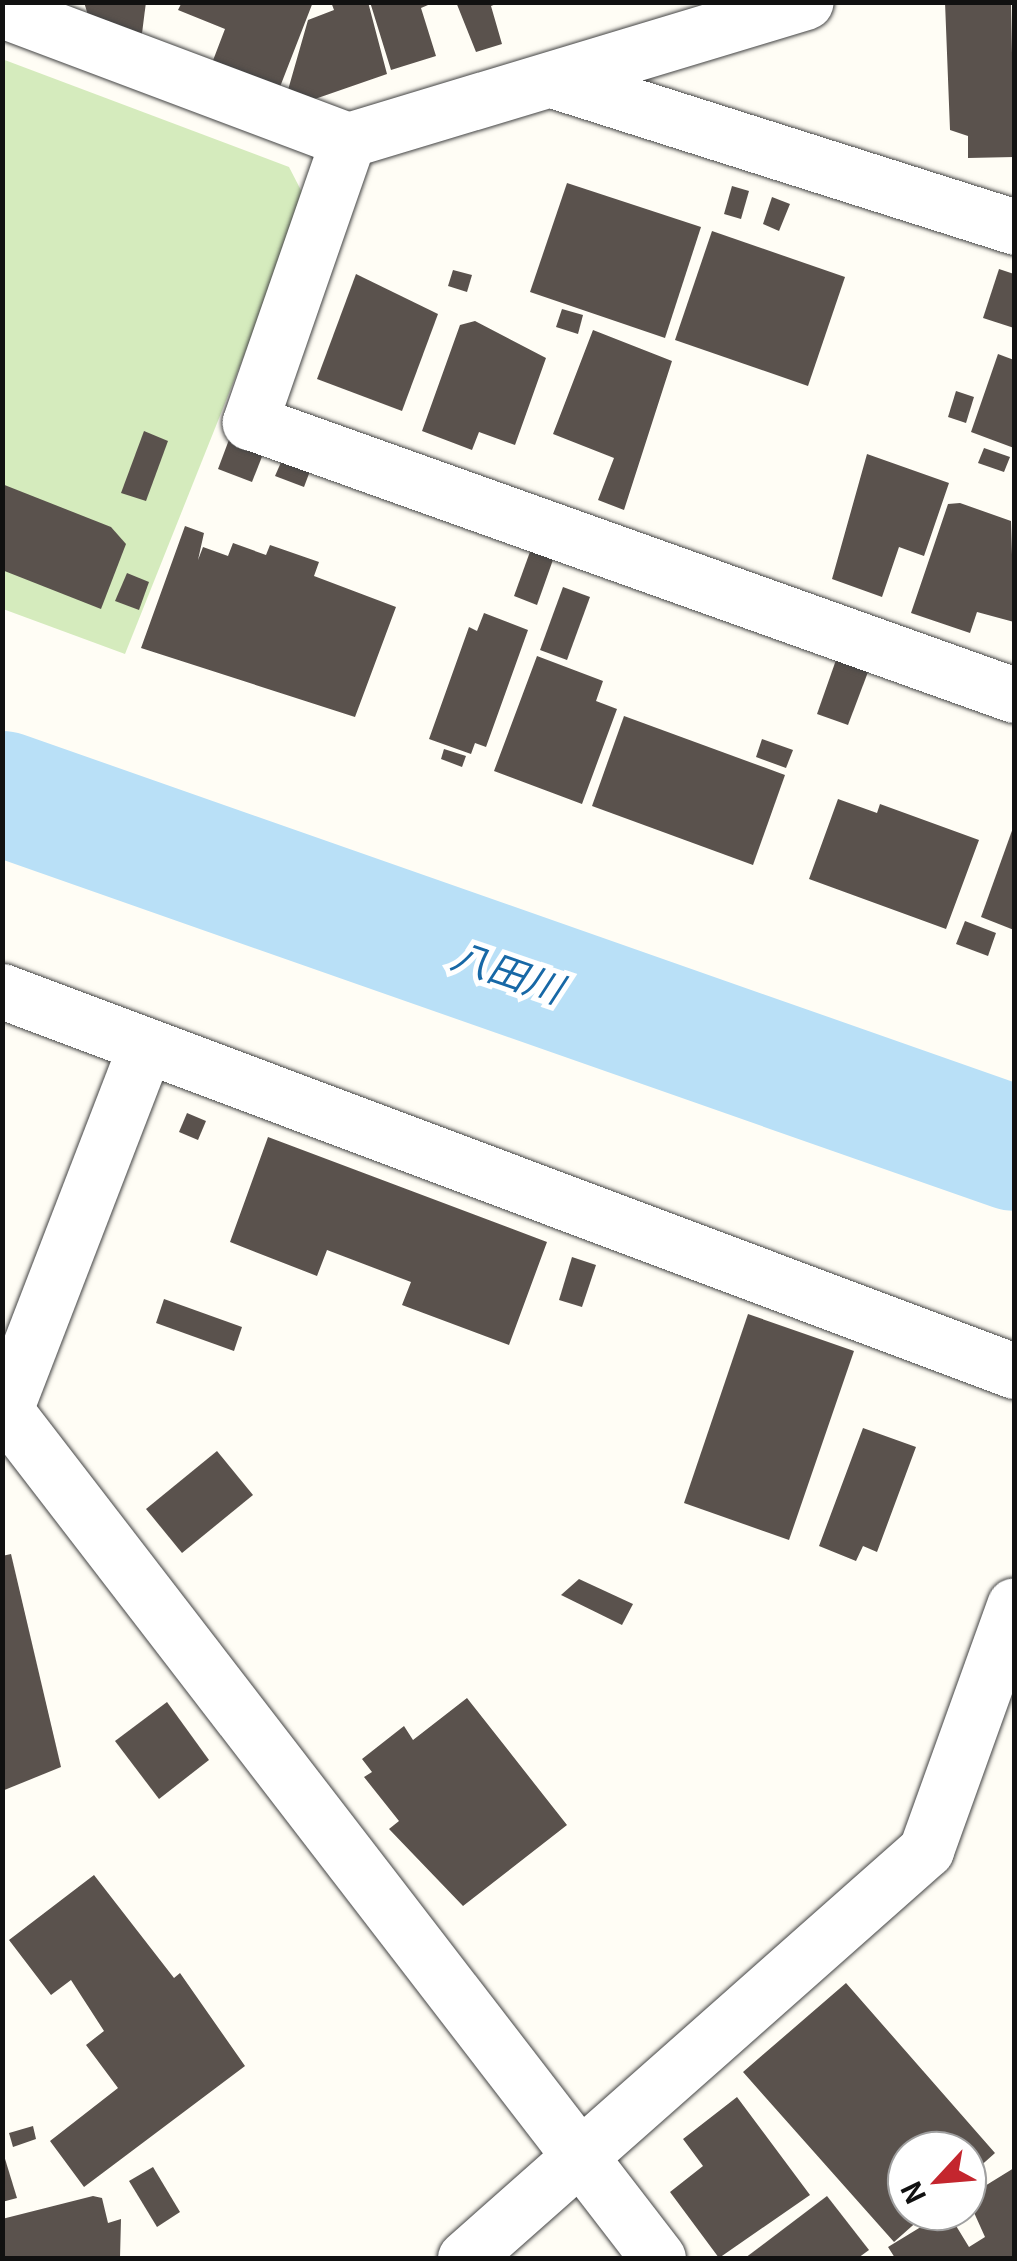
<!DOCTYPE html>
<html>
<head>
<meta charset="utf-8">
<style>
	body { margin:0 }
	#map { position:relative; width:1017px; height:2261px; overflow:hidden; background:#fffdf5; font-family:Georgia,"Noto Sans JP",serif }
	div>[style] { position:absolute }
	.green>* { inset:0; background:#d5ebbd }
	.river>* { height:125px; margin:-62.5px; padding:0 62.5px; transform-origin:62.5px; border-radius:62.5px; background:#b9e0f7 }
	.building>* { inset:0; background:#5a524d }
	.roads { filter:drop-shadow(0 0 2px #444) drop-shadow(0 0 2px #444) }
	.minor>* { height:55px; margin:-27.5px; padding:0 27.5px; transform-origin:27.5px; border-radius:27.5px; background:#fff }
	span { translate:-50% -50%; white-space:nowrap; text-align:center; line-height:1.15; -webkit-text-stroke:10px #fff; paint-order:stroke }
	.water-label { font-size:38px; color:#1768a6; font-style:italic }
	.frame { position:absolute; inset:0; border:5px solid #111; pointer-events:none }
	.north { position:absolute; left:887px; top:2131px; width:100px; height:100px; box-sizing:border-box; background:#fff; border:2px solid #a0a0a0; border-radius:50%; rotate:244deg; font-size:28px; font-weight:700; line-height:40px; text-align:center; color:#111 }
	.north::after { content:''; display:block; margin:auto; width:35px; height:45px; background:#c4262e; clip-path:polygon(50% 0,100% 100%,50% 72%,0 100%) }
</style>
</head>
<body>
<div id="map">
	<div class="green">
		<div style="clip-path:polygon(2px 59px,289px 167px,306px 200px,125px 654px,3px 609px)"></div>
	</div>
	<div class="river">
		<div style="left:2px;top:793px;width:1072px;rotate:19.33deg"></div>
	</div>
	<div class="building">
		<div style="clip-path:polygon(84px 2px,146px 2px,141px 41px,90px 22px)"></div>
		<div style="clip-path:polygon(182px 2px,313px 2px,278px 92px,212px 63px,225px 29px,178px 10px)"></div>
		<div style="clip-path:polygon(331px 2px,368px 2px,387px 74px,312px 100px,288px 90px,308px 20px,334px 10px)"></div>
		<div style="clip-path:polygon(370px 2px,435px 2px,421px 8px,436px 56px,391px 70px)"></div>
		<div style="clip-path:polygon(456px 2px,501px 2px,491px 6px,502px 44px,476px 52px)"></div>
		<div style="clip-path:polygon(945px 2px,1011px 2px,1014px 157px,968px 158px,968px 136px,950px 130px)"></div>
		<div style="clip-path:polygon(567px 183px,701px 227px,665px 338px,530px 292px)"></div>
		<div style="clip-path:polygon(732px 186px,749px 191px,741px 219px,724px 214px)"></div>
		<div style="clip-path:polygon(772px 197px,790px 204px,779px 231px,763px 224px)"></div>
		<div style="clip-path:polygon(712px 231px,845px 277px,808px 386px,675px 340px)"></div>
		<div style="clip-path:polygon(999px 269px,1014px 274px,1014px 328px,983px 318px)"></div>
		<div style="clip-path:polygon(453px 270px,472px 275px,467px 292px,448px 286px)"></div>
		<div style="clip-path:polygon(356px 274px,438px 314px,402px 411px,317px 379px)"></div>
		<div style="clip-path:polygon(562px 309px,583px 315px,578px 334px,556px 327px)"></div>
		<div style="clip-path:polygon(475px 321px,546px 358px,515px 445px,479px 432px,472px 450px,422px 431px,460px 325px)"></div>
		<div style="clip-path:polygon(593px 330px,672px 361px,624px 510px,598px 500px,614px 458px,553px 434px)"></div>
		<div style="clip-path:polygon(998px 354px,1014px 360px,1014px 448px,971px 432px)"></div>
		<div style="clip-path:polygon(956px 391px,974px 397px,966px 423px,948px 417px)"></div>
		<div style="clip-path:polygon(144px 431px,168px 441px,146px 501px,121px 493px)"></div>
		<div style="clip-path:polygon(230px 437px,265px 449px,252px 482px,218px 469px)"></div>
		<div style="clip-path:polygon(984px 448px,1010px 457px,1004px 472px,978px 463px)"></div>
		<div style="clip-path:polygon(867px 454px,949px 483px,924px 556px,899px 547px,882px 597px,832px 579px)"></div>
		<div style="clip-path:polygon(282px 460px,310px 471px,304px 487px,275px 476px)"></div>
		<div style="clip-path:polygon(2px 484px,111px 527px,126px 544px,101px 609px,2px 570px)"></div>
		<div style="clip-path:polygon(960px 503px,1011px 521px,1014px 622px,977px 612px,970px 633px,911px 613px,948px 504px)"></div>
		<div style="clip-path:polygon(185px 526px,204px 533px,198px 560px,203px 547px,228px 556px,233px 543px,266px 555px,270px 545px,319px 562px,314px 576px,396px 607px,355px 717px,141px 648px)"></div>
		<div style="clip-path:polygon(531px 549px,554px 557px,537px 605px,514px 596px)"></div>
		<div style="clip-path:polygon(127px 573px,149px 582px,139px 610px,115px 601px)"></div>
		<div style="clip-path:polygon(563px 587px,590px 597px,567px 660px,540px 650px)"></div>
		<div style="clip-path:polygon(484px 613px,528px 630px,486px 747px,475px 743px,471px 754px,429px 739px,469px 627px,477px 631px)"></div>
		<div style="clip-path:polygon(537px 656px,603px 681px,596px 701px,617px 709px,582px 804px,494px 771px)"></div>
		<div style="clip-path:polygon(836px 660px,868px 672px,848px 725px,817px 714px)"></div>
		<div style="clip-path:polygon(624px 716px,785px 775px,753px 865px,592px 806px)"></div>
		<div style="clip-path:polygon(762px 739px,793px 750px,786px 768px,756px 757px)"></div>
		<div style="clip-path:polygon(444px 749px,466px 756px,462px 767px,441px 759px)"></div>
		<div style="clip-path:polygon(838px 799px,877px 813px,880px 804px,979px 840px,946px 929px,809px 879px)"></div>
		<div style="clip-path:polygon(1014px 825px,1014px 930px,981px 917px)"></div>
		<div style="clip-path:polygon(965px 921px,996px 933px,988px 956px,956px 944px)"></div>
		<div style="clip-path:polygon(187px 1113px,206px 1121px,198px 1140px,179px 1132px)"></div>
		<div style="clip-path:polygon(268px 1137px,547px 1242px,509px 1345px,402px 1305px,411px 1282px,327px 1250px,317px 1276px,230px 1242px)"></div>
		<div style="clip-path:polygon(572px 1257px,596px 1265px,582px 1307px,559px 1300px)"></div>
		<div style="clip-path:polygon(164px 1299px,242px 1327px,234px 1351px,156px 1323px)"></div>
		<div style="clip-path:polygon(748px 1314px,854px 1351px,789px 1540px,684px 1503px)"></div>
		<div style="clip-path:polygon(863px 1428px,916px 1447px,877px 1552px,863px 1546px,856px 1561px,819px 1546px)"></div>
		<div style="clip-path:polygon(217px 1451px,253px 1495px,182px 1553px,146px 1509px)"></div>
		<div style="clip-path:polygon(11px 1554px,61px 1767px,2px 1791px,2px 1556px)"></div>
		<div style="clip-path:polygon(579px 1579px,633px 1604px,622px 1625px,561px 1595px)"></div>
		<div style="clip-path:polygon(467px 1698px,567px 1825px,463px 1906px,389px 1829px,399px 1821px,364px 1777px,372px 1772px,362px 1759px,404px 1726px,413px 1740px)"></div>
		<div style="clip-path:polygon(167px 1702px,209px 1760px,159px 1799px,115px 1741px)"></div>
		<div style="clip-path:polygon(94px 1875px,174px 1978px,180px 1973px,245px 2066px,84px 2187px,50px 2141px,118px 2088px,86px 2045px,104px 2031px,71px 1980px,51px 1995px,9px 1940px)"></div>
		<div style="clip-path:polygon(846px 1983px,995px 2153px,967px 2178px,967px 2151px,907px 2151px,907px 2211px,929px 2211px,894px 2242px,743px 2072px)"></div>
		<div style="clip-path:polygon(737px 2097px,810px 2195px,719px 2258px,670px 2192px,703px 2166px,683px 2139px)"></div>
		<div style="clip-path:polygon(33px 2126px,36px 2139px,13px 2147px,9px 2133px)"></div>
		<div style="clip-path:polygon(2px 2149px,17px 2198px,2px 2202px)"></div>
		<div style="clip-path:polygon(153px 2167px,180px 2212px,157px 2227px,129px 2181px)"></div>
		<div style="clip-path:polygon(1014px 2168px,1014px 2258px,895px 2258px,888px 2247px,947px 2211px,969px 2247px,985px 2237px,967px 2197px)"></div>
		<div style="clip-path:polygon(93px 2196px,102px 2198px,108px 2223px,121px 2219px,120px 2258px,2px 2258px,2px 2219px)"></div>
		<div style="clip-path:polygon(827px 2196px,869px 2250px,858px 2258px,745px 2258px)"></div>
	</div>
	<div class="roads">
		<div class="minor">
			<div style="left:2px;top:10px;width:370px;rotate:20.6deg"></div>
			<div style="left:348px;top:140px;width:478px;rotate:-16.8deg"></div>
			<div style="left:555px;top:81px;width:482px;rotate:17.6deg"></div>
			<div style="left:348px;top:140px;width:299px;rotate:109.2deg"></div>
			<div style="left:250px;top:422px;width:811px;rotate:19.66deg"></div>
			<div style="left:2px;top:991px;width:1081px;rotate:20.58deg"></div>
			<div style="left:5px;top:1410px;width:1070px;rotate:52.4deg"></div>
			<div style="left:5px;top:1410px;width:391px;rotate:-68.9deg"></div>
			<div style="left:465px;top:2258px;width:616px;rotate:-41.51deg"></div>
			<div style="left:926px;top:1850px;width:260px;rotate:-70.2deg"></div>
		</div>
	</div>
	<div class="water-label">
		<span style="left:508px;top:970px;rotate:19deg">八田川</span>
	</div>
	<div class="frame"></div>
	<div class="north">N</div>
</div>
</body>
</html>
